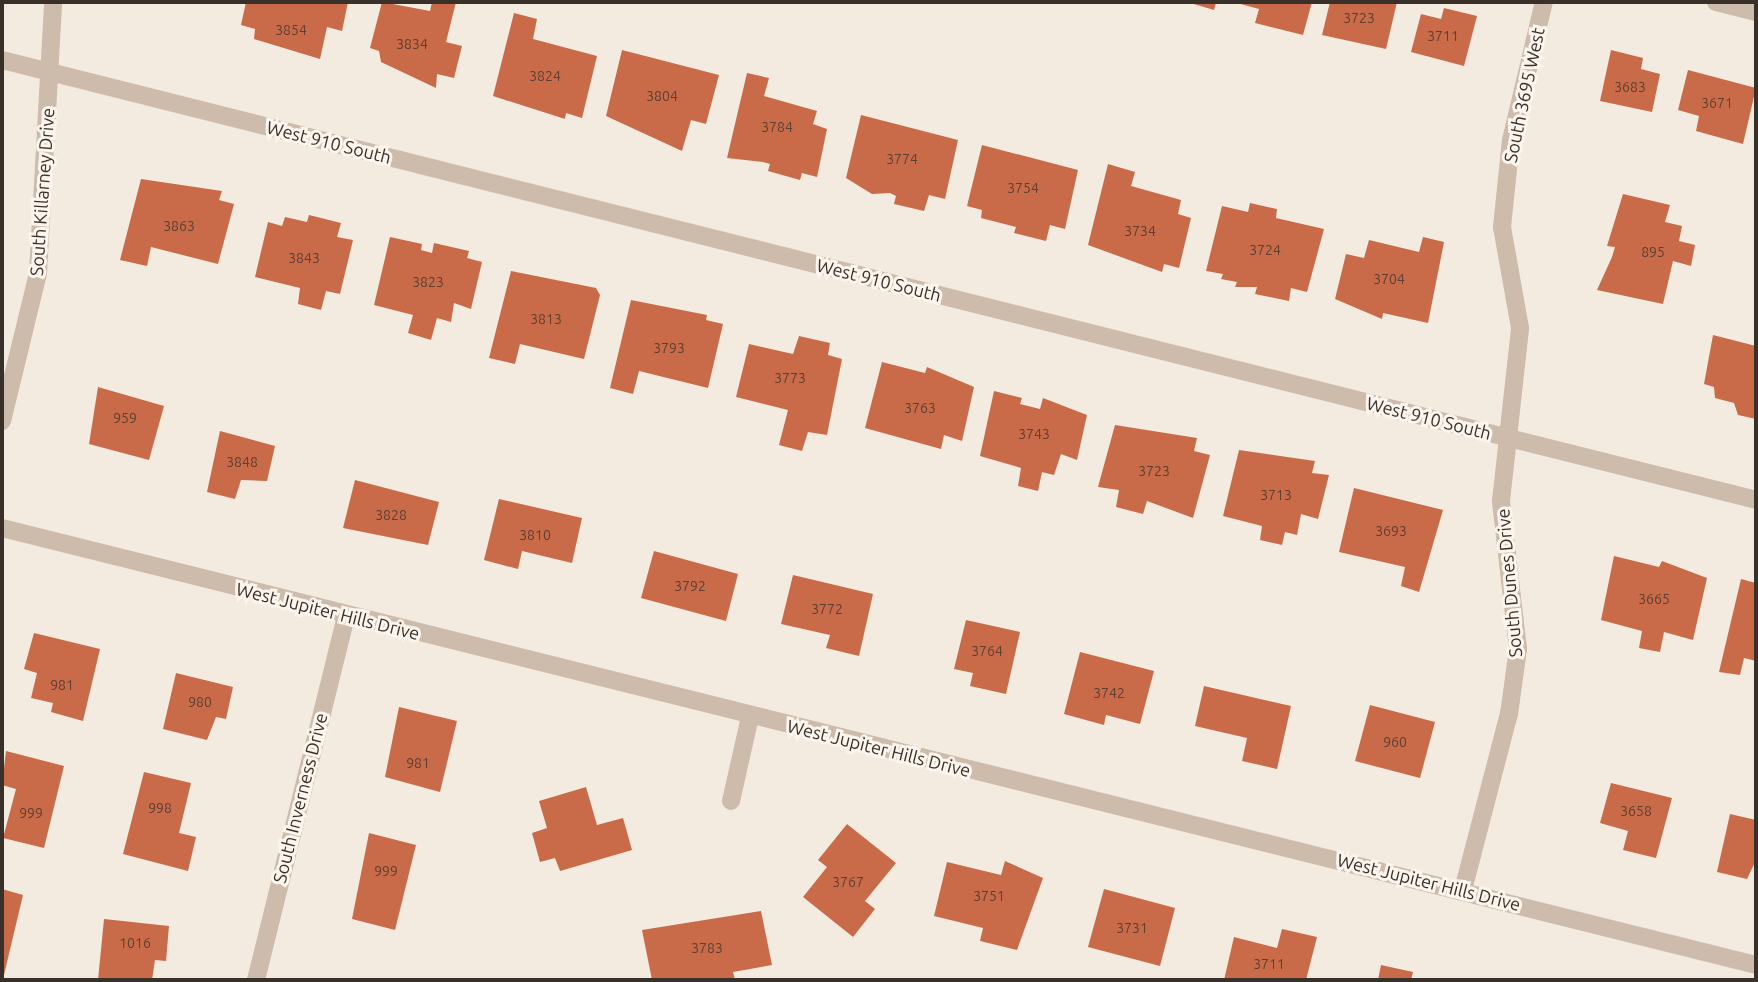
<!DOCTYPE html>
<html>
<head>
<meta charset="utf-8">
<style>
	body { margin:0 }
	#map { position:relative; width:1758px; height:982px; overflow:hidden; background:#f4ebe0; font-family:Ubuntu,sans-serif }
	div>[style] { position:absolute }
	.building>* { inset:0; background:#c96b49 }
	.minor>* { height:18px; margin:-9px; padding:0 9px; transform-origin:9px; border-radius:9px; background:#cdbbab }
	span { translate:-50% -50%; white-space:nowrap; text-align:center; line-height:1.15; -webkit-text-stroke:6px #fbf5ed; paint-order:stroke }
	.number-label { font-size:14px; color:#5e3f32 }
	.number-label span { -webkit-text-stroke-width:0 }
	.street-label { font-size:18px; color:#3a302a }
	.frame { position:absolute; inset:0; border:4px solid #3a302a; pointer-events:none }
</style>
</head>
<body>
<div id="map">
	<div class="building">
		<div style="clip-path:polygon(246px 2px,348px 2px,342px 31px,327px 27px,320px 59px,254px 39px,255px 29px,241px 25px)"></div>
		<div style="clip-path:polygon(382px 2px,430px 11px,432px 2px,456px 2px,446px 42px,462px 46px,454px 78px,437px 74px,436px 88px,381px 62px,379px 51px,370px 48px)"></div>
		<div style="clip-path:polygon(1187px 2px,1216px 2px,1214px 10px)"></div>
		<div style="clip-path:polygon(1312px 2px,1303px 35px,1255px 23px,1259px 9px,1237px 3px)"></div>
		<div style="clip-path:polygon(1330px 2px,1397px 2px,1386px 49px,1322px 35px)"></div>
		<div style="clip-path:polygon(1444px 8px,1477px 16px,1464px 66px,1411px 52px,1421px 14px,1441px 19px)"></div>
		<div style="clip-path:polygon(514px 13px,537px 19px,533px 39px,597px 56px,582px 118px,566px 113px,565px 119px,493px 96px)"></div>
		<div style="clip-path:polygon(622px 50px,719px 75px,706px 124px,691px 120px,682px 151px,606px 116px)"></div>
		<div style="clip-path:polygon(1611px 50px,1643px 58px,1641px 69px,1660px 74px,1652px 112px,1600px 101px)"></div>
		<div style="clip-path:polygon(1688px 70px,1756px 88px,1743px 144px,1696px 131px,1699px 116px,1678px 110px)"></div>
		<div style="clip-path:polygon(747px 73px,769px 78px,764px 96px,817px 111px,813px 124px,827px 129px,817px 177px,802px 173px,800px 180px,768px 171px,770px 164px,763px 162px,727px 158px)"></div>
		<div style="clip-path:polygon(861px 115px,958px 140px,945px 199px,929px 195px,924px 211px,894px 204px,896px 196px,890px 193px,872px 194px,846px 178px)"></div>
		<div style="clip-path:polygon(982px 145px,1078px 170px,1065px 229px,1050px 225px,1046px 241px,1014px 233px,1016px 227px,981px 218px,982px 210px,967px 206px)"></div>
		<div style="clip-path:polygon(1108px 164px,1135px 172px,1131px 186px,1181px 200px,1178px 214px,1191px 218px,1179px 268px,1164px 264px,1162px 272px,1088px 245px)"></div>
		<div style="clip-path:polygon(141px 179px,222px 191px,219px 200px,234px 204px,218px 264px,151px 247px,147px 266px,120px 260px)"></div>
		<div style="clip-path:polygon(1623px 194px,1670px 205px,1665px 222px,1682px 226px,1679px 241px,1695px 245px,1691px 266px,1673px 261px,1663px 304px,1597px 290px,1612px 257px,1615px 247px,1607px 246px)"></div>
		<div style="clip-path:polygon(1250px 203px,1277px 209px,1276px 218px,1324px 229px,1307px 292px,1291px 288px,1289px 301px,1255px 294px,1257px 287px,1235px 287px,1237px 282px,1221px 279px,1223px 274px,1206px 271px,1222px 206px,1248px 212px)"></div>
		<div style="clip-path:polygon(309px 215px,341px 223px,337px 237px,353px 240px,340px 294px,326px 291px,321px 310px,298px 304px,300px 288px,255px 277px,268px 222px,282px 226px,285px 217px,307px 222px)"></div>
		<div style="clip-path:polygon(390px 237px,422px 244px,421px 250px,432px 253px,434px 243px,469px 251px,467px 258px,482px 262px,471px 309px,454px 303px,451px 322px,437px 318px,431px 340px,408px 333px,413px 315px,374px 305px)"></div>
		<div style="clip-path:polygon(1423px 237px,1444px 242px,1428px 323px,1383px 313px,1382px 319px,1335px 299px,1346px 254px,1364px 258px,1369px 240px,1419px 252px)"></div>
		<div style="clip-path:polygon(511px 271px,596px 288px,600px 295px,584px 359px,520px 344px,515px 364px,489px 358px)"></div>
		<div style="clip-path:polygon(631px 300px,707px 315px,706px 320px,723px 324px,708px 388px,639px 371px,633px 394px,610px 388px)"></div>
		<div style="clip-path:polygon(1713px 335px,1756px 346px,1756px 419px,1738px 415px,1734px 403px,1715px 398px,1714px 387px,1704px 384px)"></div>
		<div style="clip-path:polygon(799px 336px,830px 343px,828px 355px,842px 359px,827px 435px,808px 432px,802px 451px,779px 445px,788px 410px,736px 397px,749px 344px,793px 354px)"></div>
		<div style="clip-path:polygon(882px 362px,925px 373px,927px 367px,974px 387px,962px 441px,944px 435px,941px 449px,865px 428px)"></div>
		<div style="clip-path:polygon(98px 387px,164px 406px,149px 460px,89px 444px)"></div>
		<div style="clip-path:polygon(994px 391px,1022px 398px,1020px 404px,1040px 409px,1043px 398px,1087px 415px,1077px 460px,1061px 454px,1054px 475px,1042px 472px,1038px 491px,1018px 486px,1021px 468px,980px 456px)"></div>
		<div style="clip-path:polygon(1115px 425px,1197px 438px,1194px 451px,1210px 455px,1193px 518px,1147px 501px,1143px 514px,1116px 507px,1119px 490px,1098px 487px)"></div>
		<div style="clip-path:polygon(220px 431px,275px 446px,267px 481px,241px 480px,235px 499px,207px 492px)"></div>
		<div style="clip-path:polygon(1239px 450px,1315px 461px,1312px 473px,1329px 475px,1318px 519px,1301px 514px,1297px 535px,1285px 532px,1282px 545px,1260px 540px,1262px 526px,1223px 516px)"></div>
		<div style="clip-path:polygon(355px 480px,439px 502px,428px 545px,343px 528px)"></div>
		<div style="clip-path:polygon(1354px 488px,1443px 510px,1419px 592px,1401px 586px,1405px 567px,1339px 552px)"></div>
		<div style="clip-path:polygon(499px 499px,582px 518px,572px 563px,522px 551px,518px 569px,484px 560px)"></div>
		<div style="clip-path:polygon(654px 551px,738px 574px,726px 621px,641px 598px)"></div>
		<div style="clip-path:polygon(1614px 556px,1659px 567px,1662px 561px,1707px 578px,1693px 640px,1664px 632px,1660px 652px,1639px 648px,1642px 631px,1601px 620px)"></div>
		<div style="clip-path:polygon(793px 575px,873px 594px,859px 656px,826px 648px,830px 635px,781px 624px)"></div>
		<div style="clip-path:polygon(1741px 579px,1756px 583px,1756px 661px,1744px 658px,1740px 675px,1719px 672px)"></div>
		<div style="clip-path:polygon(966px 620px,1020px 632px,1006px 694px,970px 686px,973px 673px,954px 669px)"></div>
		<div style="clip-path:polygon(34px 633px,100px 649px,83px 721px,51px 712px,53px 703px,31px 698px,37px 673px,24px 669px)"></div>
		<div style="clip-path:polygon(1080px 652px,1154px 671px,1140px 724px,1106px 715px,1104px 725px,1064px 714px)"></div>
		<div style="clip-path:polygon(176px 673px,233px 687px,226px 719px,216px 717px,207px 740px,163px 729px)"></div>
		<div style="clip-path:polygon(1204px 686px,1291px 706px,1277px 769px,1242px 761px,1247px 738px,1195px 726px)"></div>
		<div style="clip-path:polygon(1370px 705px,1435px 722px,1420px 778px,1355px 761px)"></div>
		<div style="clip-path:polygon(399px 707px,457px 721px,440px 792px,385px 777px)"></div>
		<div style="clip-path:polygon(6px 751px,64px 766px,44px 848px,3px 838px,16px 789px,2px 785px)"></div>
		<div style="clip-path:polygon(144px 772px,191px 783px,179px 833px,196px 837px,188px 871px,123px 854px)"></div>
		<div style="clip-path:polygon(1611px 783px,1672px 798px,1656px 858px,1623px 850px,1628px 831px,1600px 823px)"></div>
		<div style="clip-path:polygon(586px 787px,597px 825px,623px 818px,632px 850px,560px 871px,555px 858px,540px 862px,532px 833px,547px 828px,539px 801px)"></div>
		<div style="clip-path:polygon(1730px 814px,1756px 820px,1756px 860px,1747px 879px,1717px 872px)"></div>
		<div style="clip-path:polygon(847px 824px,896px 863px,865px 901px,875px 909px,853px 937px,803px 897px,827px 867px,818px 860px)"></div>
		<div style="clip-path:polygon(369px 833px,416px 845px,395px 930px,352px 919px)"></div>
		<div style="clip-path:polygon(1005px 861px,1043px 878px,1017px 950px,980px 941px,983px 928px,934px 916px,947px 862px,1001px 875px)"></div>
		<div style="clip-path:polygon(2px 889px,23px 895px,3px 979px,2px 979px)"></div>
		<div style="clip-path:polygon(1104px 889px,1175px 908px,1160px 966px,1088px 947px)"></div>
		<div style="clip-path:polygon(761px 911px,772px 965px,733px 972px,735px 980px,652px 980px,642px 930px)"></div>
		<div style="clip-path:polygon(104px 919px,169px 926px,166px 961px,155px 960px,152px 980px,98px 980px)"></div>
		<div style="clip-path:polygon(1282px 929px,1317px 937px,1306px 980px,1224px 980px,1234px 937px,1277px 948px)"></div>
		<div style="clip-path:polygon(1381px 965px,1413px 972px,1411px 980px,1378px 980px)"></div>
	</div>
	<div class="minor">
		<div style="left:1716px;top:2px;width:41px;rotate:14deg"></div>
		<div style="left:2px;top:60px;width:1808px;rotate:14.08deg"></div>
		<div style="left:2px;top:421px;width:152px;rotate:-76.3deg"></div>
		<div style="left:38px;top:273px;width:271px;rotate:-86.8deg"></div>
		<div style="left:2px;top:528px;width:1808px;rotate:13.99deg"></div>
		<div style="left:731px;top:801px;width:86px;rotate:-77.3deg"></div>
		<div style="left:1463px;top:890px;width:182px;rotate:-75.4deg"></div>
		<div style="left:1509px;top:714px;width:66px;rotate:-82.1deg"></div>
		<div style="left:1518px;top:649px;width:149px;rotate:-96.6deg"></div>
		<div style="left:1501px;top:501px;width:174px;rotate:-83.7deg"></div>
		<div style="left:1520px;top:328px;width:103px;rotate:-100.1deg"></div>
		<div style="left:1502px;top:227px;width:87px;rotate:-84.1deg"></div>
		<div style="left:1511px;top:140px;width:142px;rotate:-76.6deg"></div>
		<div style="left:256px;top:980px;width:376px;rotate:-76.1deg"></div>
	</div>
	<div class="number-label">
		<span style="left:1359px;top:18px">3723</span>
		<span style="left:291px;top:30px">3854</span>
		<span style="left:1443px;top:36px">3711</span>
		<span style="left:412px;top:44px">3834</span>
		<span style="left:545px;top:76px">3824</span>
		<span style="left:1630px;top:87px">3683</span>
		<span style="left:662px;top:96px">3804</span>
		<span style="left:1717px;top:103px">3671</span>
		<span style="left:777px;top:127px">3784</span>
		<span style="left:902px;top:159px">3774</span>
		<span style="left:1023px;top:188px">3754</span>
		<span style="left:179px;top:226px">3863</span>
		<span style="left:1140px;top:231px">3734</span>
		<span style="left:1265px;top:250px">3724</span>
		<span style="left:1653px;top:252px">895</span>
		<span style="left:304px;top:258px">3843</span>
		<span style="left:1389px;top:279px">3704</span>
		<span style="left:428px;top:282px">3823</span>
		<span style="left:546px;top:319px">3813</span>
		<span style="left:669px;top:348px">3793</span>
		<span style="left:790px;top:378px">3773</span>
		<span style="left:920px;top:408px">3763</span>
		<span style="left:125px;top:418px">959</span>
		<span style="left:1034px;top:434px">3743</span>
		<span style="left:242px;top:462px">3848</span>
		<span style="left:1154px;top:471px">3723</span>
		<span style="left:1276px;top:495px">3713</span>
		<span style="left:391px;top:515px">3828</span>
		<span style="left:1391px;top:531px">3693</span>
		<span style="left:535px;top:535px">3810</span>
		<span style="left:690px;top:586px">3792</span>
		<span style="left:1654px;top:599px">3665</span>
		<span style="left:827px;top:609px">3772</span>
		<span style="left:987px;top:651px">3764</span>
		<span style="left:62px;top:685px">981</span>
		<span style="left:1109px;top:693px">3742</span>
		<span style="left:200px;top:702px">980</span>
		<span style="left:1395px;top:742px">960</span>
		<span style="left:418px;top:763px">981</span>
		<span style="left:160px;top:808px">998</span>
		<span style="left:1636px;top:811px">3658</span>
		<span style="left:31px;top:813px">999</span>
		<span style="left:386px;top:871px">999</span>
		<span style="left:848px;top:882px">3767</span>
		<span style="left:989px;top:896px">3751</span>
		<span style="left:1132px;top:928px">3731</span>
		<span style="left:135px;top:943px">1016</span>
		<span style="left:707px;top:948px">3783</span>
		<span style="left:1269px;top:964px">3711</span>
	</div>
	<div class="street-label">
		<span style="left:1524px;top:95px;rotate:-78deg">South 3695 West</span>
		<span style="left:329px;top:142px;rotate:14deg">West 910 South</span>
		<span style="left:42px;top:192px;rotate:-86deg">South Killarney Drive</span>
		<span style="left:879px;top:280px;rotate:14deg">West 910 South</span>
		<span style="left:1429px;top:418px;rotate:14deg">West 910 South</span>
		<span style="left:1509px;top:583px;rotate:-95deg">South Dunes Drive</span>
		<span style="left:328px;top:611px;rotate:14deg">West Jupiter Hills Drive</span>
		<span style="left:879px;top:748px;rotate:14deg">West Jupiter Hills Drive</span>
		<span style="left:300px;top:798px;rotate:-76deg">South Inverness Drive</span>
		<span style="left:1429px;top:882px;rotate:14deg">West Jupiter Hills Drive</span>
	</div>
	<div class="frame"></div>
</div>
</body>
</html>
